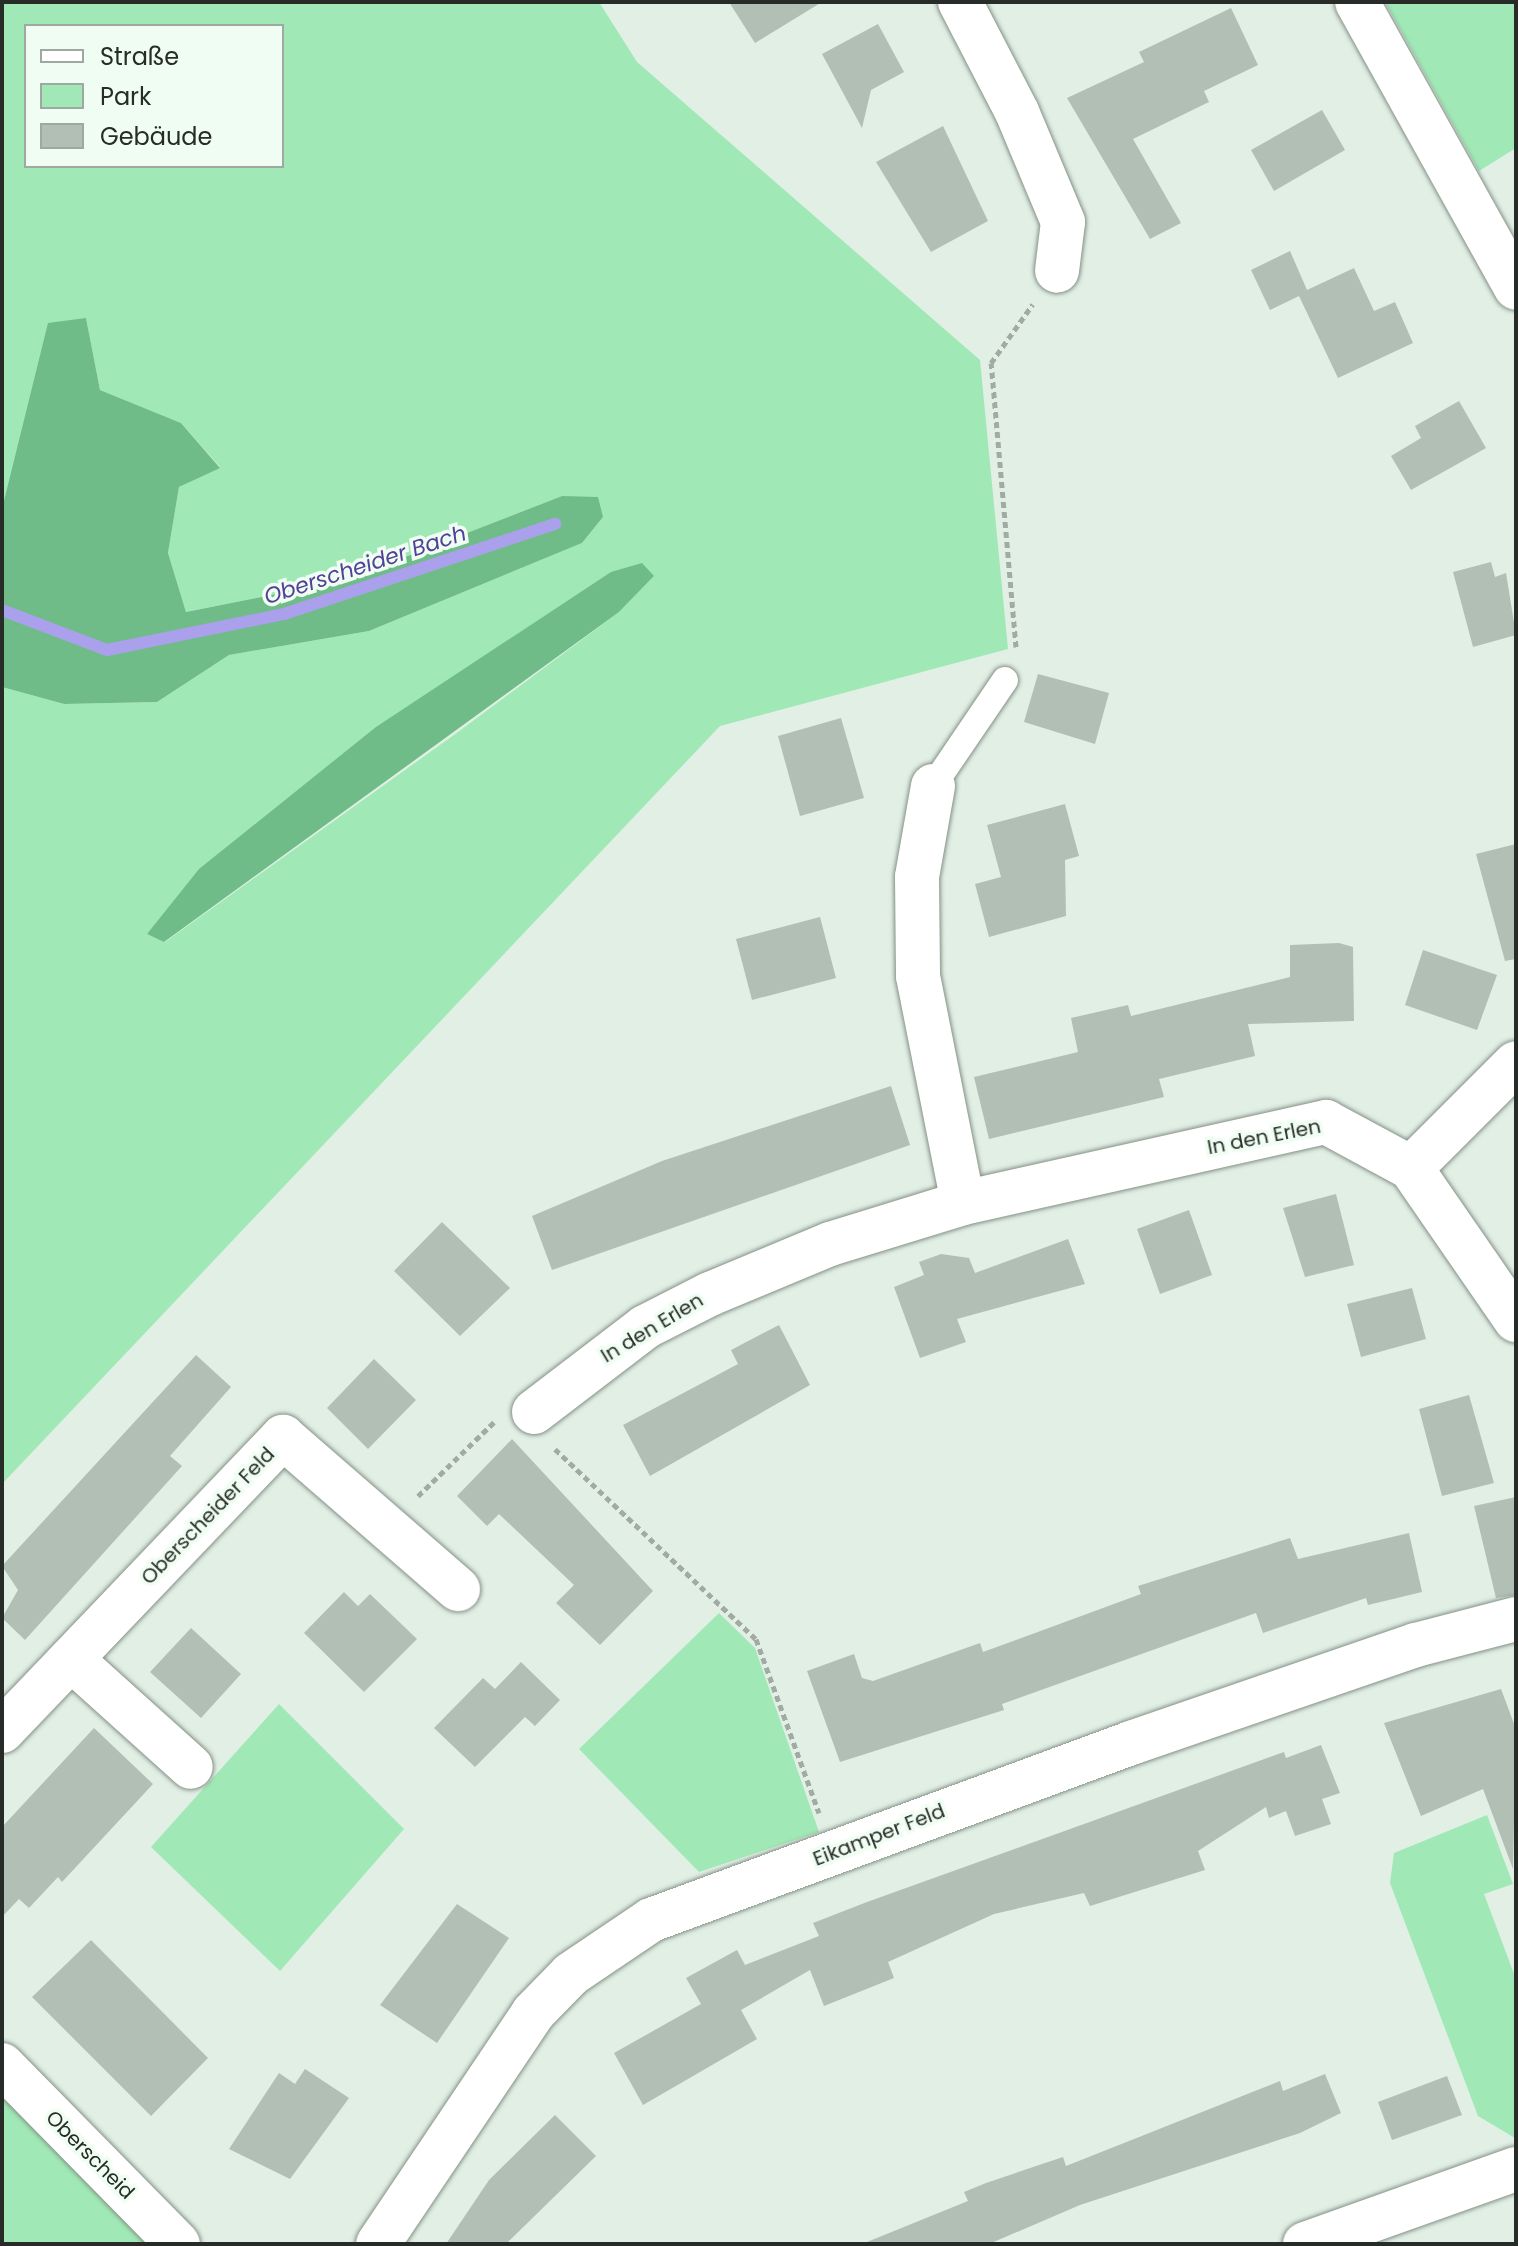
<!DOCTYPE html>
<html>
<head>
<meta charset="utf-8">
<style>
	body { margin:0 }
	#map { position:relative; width:1518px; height:2246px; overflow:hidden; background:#e2efe5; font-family:Poppins,sans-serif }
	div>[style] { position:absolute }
	.green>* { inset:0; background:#a0e9b6 }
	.forest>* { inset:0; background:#6fbc88 }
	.stream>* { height:12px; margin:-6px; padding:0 6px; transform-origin:6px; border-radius:6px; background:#aaa0ec }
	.building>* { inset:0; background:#b2bfb5 }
	.path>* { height:5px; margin-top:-2.5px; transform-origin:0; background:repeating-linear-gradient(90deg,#a1aba3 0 6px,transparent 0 10px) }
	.roads { filter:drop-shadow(0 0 2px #849187) drop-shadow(0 0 2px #849187) }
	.lane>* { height:26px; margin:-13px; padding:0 13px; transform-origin:13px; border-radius:13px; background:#fff }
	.street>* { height:44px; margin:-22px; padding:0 22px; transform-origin:22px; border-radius:22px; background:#fff }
	.secondary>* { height:44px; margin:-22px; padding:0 22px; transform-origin:22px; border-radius:22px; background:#fff }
	.primary>* { height:44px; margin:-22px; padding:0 22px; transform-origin:22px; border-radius:22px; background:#fff }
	span { translate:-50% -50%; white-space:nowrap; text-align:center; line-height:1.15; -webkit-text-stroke:7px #effdf2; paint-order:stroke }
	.street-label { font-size:20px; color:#272c28 }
	.water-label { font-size:22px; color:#534099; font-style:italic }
	.frame { position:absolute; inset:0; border:4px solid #272c28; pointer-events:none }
	.legend { position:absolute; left:24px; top:24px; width:260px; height:144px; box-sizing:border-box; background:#effdf2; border:2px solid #9fa9a1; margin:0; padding:10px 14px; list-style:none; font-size:24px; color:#272c28 }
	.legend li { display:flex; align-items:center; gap:16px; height:40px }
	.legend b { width:40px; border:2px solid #9fa9a1 }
</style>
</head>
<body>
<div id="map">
	<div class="green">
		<div style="clip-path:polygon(evenodd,2px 2px,599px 2px,637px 62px,980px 360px,1008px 649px,720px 726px,2px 1484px,2px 687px,64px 704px,157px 702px,229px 655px,369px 631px,582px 543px,603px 517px,562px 496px,346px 580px,186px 612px,168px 553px,179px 487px,220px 467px,181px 423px,100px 390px,86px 318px,2px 509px,2px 2px,26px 26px,282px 26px,282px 166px,26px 166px,26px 26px,2px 2px,654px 576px,619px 612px,458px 732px,165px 942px,147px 934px,654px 576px)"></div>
		<div style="clip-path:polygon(1385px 2px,1516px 2px,1516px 148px,1479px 171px)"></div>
		<div style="clip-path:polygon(719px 1613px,755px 1648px,819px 1832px,699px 1872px,579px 1749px)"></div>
		<div style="clip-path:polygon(279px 1704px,404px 1829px,280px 1971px,151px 1847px)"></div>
		<div style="clip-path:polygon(1487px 1815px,1513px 1884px,1484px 1894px,1516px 1979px,1515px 2138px,1478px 2116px,1390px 1883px,1394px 1853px)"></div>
		<div style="clip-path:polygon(2px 2080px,164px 2244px,2px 2244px)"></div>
	</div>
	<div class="forest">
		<div style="clip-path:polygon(86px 318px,100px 390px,181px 423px,220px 468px,179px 487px,168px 553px,186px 612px,346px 580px,562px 496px,598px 497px,603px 517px,582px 543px,369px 631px,229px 655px,157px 702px,64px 704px,2px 687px,2px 509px,48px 323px)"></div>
		<div style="clip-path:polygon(642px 563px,654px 576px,619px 612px,164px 942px,147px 934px,199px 869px,376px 727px,611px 572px)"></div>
	</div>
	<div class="stream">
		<div style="left:2px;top:610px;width:112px;rotate:20.9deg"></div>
		<div style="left:107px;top:650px;width:181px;rotate:-11.5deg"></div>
		<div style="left:284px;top:614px;width:286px;rotate:-18.4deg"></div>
	</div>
	<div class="building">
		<div style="clip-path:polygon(729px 2px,822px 2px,755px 43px)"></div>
		<div style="clip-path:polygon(1231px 8px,1258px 65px,1204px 91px,1209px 102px,1133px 139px,1181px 223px,1150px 239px,1067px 98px,1144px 62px,1139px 52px)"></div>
		<div style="clip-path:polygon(878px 24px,904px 72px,871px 90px,862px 128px,822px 54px)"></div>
		<div style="clip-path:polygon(1322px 110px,1345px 150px,1274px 191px,1251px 150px)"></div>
		<div style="clip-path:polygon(943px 126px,988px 221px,931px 252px,876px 162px)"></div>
		<div style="clip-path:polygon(1290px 251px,1307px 290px,1354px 268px,1374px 311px,1395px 302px,1413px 343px,1338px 378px,1299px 296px,1270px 310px,1251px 270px)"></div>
		<div style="clip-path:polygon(1459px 401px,1486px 448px,1411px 490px,1391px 456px,1421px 438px,1415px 426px)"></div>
		<div style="clip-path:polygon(1491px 562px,1495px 577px,1506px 573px,1516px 635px,1473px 647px,1453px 572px)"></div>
		<div style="clip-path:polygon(1038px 674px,1109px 693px,1095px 744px,1024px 722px)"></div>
		<div style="clip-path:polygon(841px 718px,864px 798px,800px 816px,778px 736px)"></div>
		<div style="clip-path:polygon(1065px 804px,1079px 856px,1065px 860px,1066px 916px,989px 937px,975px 884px,1001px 877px,987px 825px)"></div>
		<div style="clip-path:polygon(1516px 844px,1516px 959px,1505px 961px,1476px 854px)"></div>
		<div style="clip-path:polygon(820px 917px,836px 978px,752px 1000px,736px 939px)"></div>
		<div style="clip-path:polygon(1339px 943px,1353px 947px,1354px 1021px,1248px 1024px,1255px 1056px,1159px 1079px,1164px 1097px,989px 1139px,974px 1077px,1078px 1052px,1071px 1018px,1128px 1005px,1131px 1016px,1290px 977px,1290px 945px)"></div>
		<div style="clip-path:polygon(1423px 950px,1497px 975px,1477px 1030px,1405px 1005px)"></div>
		<div style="clip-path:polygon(891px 1086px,910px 1145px,552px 1270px,532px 1216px,662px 1161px)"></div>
		<div style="clip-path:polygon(1336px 1194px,1354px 1265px,1305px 1277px,1283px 1208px)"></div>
		<div style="clip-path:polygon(1189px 1210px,1212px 1275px,1160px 1294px,1137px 1229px)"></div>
		<div style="clip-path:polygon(442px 1222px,510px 1288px,460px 1336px,394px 1271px)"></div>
		<div style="clip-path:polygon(1068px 1239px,1085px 1284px,957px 1319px,966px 1342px,920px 1358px,894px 1287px,924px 1275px,919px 1262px,941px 1254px,969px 1258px,975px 1273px)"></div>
		<div style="clip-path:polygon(1412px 1288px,1426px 1339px,1361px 1357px,1347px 1304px)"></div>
		<div style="clip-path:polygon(779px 1325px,810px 1385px,650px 1476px,623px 1425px,738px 1364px,731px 1350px)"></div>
		<div style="clip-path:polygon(196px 1355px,231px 1387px,170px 1456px,182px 1466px,25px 1640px,2px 1618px,18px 1590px,2px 1566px)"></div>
		<div style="clip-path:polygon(374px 1359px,416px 1400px,368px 1449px,327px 1408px)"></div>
		<div style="clip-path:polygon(1469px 1395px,1494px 1483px,1442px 1496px,1419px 1409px)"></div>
		<div style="clip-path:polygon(512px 1439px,653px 1591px,600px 1645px,556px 1603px,574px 1585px,499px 1514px,487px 1526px,457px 1496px)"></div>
		<div style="clip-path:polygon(1516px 1497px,1516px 1595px,1496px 1598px,1474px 1506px)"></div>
		<div style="clip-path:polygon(1409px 1533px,1422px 1592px,1368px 1605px,1366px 1598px,1263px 1633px,1256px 1613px,1002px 1704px,1004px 1710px,840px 1762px,807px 1671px,854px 1654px,862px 1678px,873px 1681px,980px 1643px,983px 1652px,1141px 1594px,1138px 1586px,1290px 1538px,1298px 1559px)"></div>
		<div style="clip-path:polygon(344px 1592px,358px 1606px,370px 1594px,417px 1639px,364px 1692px,304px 1633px)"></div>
		<div style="clip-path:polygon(191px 1628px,241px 1674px,201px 1718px,150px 1672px)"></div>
		<div style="clip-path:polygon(521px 1662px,560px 1700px,535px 1726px,525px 1717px,475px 1767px,434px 1728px,483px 1678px,495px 1689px)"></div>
		<div style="clip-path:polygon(1501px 1689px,1516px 1729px,1513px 1869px,1483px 1789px,1421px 1816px,1384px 1723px)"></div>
		<div style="clip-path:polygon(94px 1728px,153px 1784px,62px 1882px,58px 1877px,29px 1908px,19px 1899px,2px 1917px,2px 1827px)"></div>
		<div style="clip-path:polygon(1321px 1745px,1340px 1793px,1322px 1799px,1331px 1824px,1295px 1836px,1286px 1811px,1269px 1818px,1266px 1807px,1198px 1851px,1205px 1870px,1090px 1906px,1084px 1893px,994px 1914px,888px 1962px,894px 1978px,824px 2006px,810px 1970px,741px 2010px,757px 2039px,643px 2105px,614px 2053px,701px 2004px,686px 1978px,737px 1950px,745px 1965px,819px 1936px,813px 1923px,867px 1902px,1284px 1752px,1286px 1758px)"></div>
		<div style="clip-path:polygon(457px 1904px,509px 1938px,437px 2043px,380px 2005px)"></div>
		<div style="clip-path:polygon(91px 1940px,208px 2058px,151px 2116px,32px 1997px)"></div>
		<div style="clip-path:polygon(305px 2069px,349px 2098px,290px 2179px,229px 2149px,279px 2073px,295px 2084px)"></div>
		<div style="clip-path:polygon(1325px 2074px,1341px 2113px,1300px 2133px,1080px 2205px,989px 2244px,862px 2244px,968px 2201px,964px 2192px,986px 2183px,1063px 2157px,1066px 2166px,1280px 2081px,1283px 2091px)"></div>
		<div style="clip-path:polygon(1447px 2076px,1462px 2115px,1392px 2140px,1378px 2102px)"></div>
		<div style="clip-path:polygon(555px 2115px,596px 2156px,506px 2244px,446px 2244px,489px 2180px)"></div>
	</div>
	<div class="path">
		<div style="left:1016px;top:647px;width:285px;rotate:-95deg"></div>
		<div style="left:991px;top:363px;width:72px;rotate:-54.6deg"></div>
		<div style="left:555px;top:1449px;width:277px;rotate:43.4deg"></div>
		<div style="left:756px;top:1639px;width:185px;rotate:70.1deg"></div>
		<div style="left:418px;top:1496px;width:106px;rotate:-44.2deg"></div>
	</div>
	<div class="roads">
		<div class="lane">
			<div style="left:933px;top:786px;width:128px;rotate:-55.8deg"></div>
		</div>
		<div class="street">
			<div style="left:960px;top:2px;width:124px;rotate:62.6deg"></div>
			<div style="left:1017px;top:112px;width:119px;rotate:67.3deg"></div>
			<div style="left:1063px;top:222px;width:49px;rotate:97deg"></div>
			<div style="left:933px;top:786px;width:92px;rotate:100deg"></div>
			<div style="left:917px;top:877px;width:99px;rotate:89.4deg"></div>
			<div style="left:918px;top:976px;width:231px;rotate:78.8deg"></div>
			<div style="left:1411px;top:1168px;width:185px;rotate:55.4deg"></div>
			<div style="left:534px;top:1412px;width:140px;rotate:-37.4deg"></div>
			<div style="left:645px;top:1327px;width:73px;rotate:-26.9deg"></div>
			<div style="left:710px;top:1294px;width:130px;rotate:-22.6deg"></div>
			<div style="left:830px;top:1244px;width:139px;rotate:-17.1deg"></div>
			<div style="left:963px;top:1203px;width:372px;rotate:-12.6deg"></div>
			<div style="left:1326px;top:1122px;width:97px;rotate:28.4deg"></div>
			<div style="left:1411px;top:1168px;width:148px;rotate:-45deg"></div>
			<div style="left:71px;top:1659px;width:161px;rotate:42deg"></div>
			<div style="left:2px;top:1731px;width:407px;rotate:-46.3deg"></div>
			<div style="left:283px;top:1437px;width:232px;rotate:41deg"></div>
			<div style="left:2px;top:2065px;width:251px;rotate:45.5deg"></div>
			<div style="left:378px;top:2244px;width:278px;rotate:-56.1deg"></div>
			<div style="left:533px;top:2013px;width:54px;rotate:-45.7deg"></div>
			<div style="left:571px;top:1974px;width:97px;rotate:-34deg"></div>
			<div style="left:651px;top:1920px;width:512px;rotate:-20.24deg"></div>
			<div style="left:1131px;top:1743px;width:301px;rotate:-19deg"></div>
			<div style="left:1416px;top:1645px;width:103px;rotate:-14.6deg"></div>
		</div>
		<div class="secondary">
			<div style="left:1305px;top:2244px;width:224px;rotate:-19.6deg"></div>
		</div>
		<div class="primary">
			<div style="left:1357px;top:2px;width:327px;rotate:60.9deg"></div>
		</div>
	</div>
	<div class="street-label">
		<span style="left:1264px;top:1137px;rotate:-11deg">In den Erlen</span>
		<span style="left:652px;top:1328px;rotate:-31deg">In den Erlen</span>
		<span style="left:208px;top:1516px;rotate:-46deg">Oberscheider Feld</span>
		<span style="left:879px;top:1835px;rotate:-21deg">Eikamper Feld</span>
		<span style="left:90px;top:2155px;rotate:45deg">Oberscheid</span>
	</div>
	<div class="water-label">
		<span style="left:365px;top:565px;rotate:-18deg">Oberscheider Bach</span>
	</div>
	<div class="frame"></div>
	<ul class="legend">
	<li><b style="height:10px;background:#fff"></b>Straße</li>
	<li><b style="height:22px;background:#a0e9b6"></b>Park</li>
	<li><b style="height:22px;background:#b2bfb5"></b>Gebäude</li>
	</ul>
</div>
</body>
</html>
